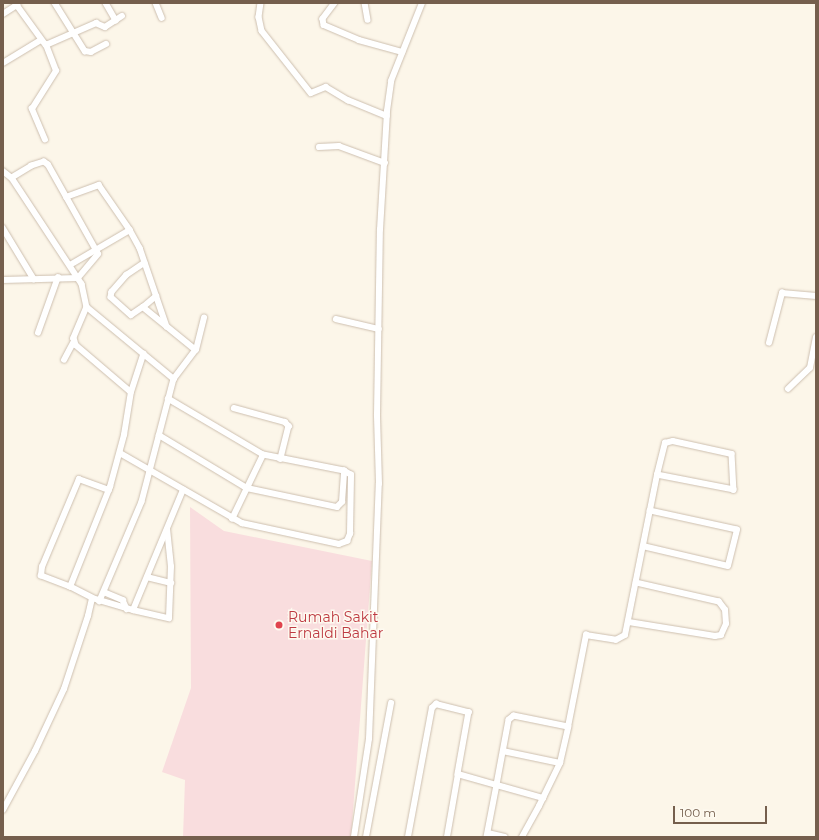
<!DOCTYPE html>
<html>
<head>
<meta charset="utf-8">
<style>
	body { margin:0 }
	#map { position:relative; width:819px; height:840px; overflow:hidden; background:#fcf6e9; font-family:Montserrat,sans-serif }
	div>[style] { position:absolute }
	.medical>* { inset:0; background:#f9ddde }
	.roads { filter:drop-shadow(0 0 1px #cdbfaf) drop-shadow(0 0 1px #cdbfaf) }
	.minor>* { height:5.5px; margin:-2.75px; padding:0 2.75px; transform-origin:2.75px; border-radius:2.75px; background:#fff }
	.dots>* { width:11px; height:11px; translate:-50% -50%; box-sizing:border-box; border:2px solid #fefaf0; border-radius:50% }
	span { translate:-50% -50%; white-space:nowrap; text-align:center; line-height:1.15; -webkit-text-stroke:3px #fefaf0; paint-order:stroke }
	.health-label { font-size:14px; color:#be3a42 }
	.left { translate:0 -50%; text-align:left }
	.frame { position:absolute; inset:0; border:4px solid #755f4d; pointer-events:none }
	.scale { position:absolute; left:673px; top:806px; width:94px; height:18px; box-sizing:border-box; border:2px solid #755f4d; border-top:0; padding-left:5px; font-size:12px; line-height:14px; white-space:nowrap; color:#755f4d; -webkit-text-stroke:3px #fefaf0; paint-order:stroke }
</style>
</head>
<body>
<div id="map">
	<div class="medical">
		<div style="clip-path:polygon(190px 507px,224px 531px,372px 561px,351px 837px,183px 837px,185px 780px,162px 772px,191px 688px)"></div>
	</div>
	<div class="roads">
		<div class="minor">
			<div style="left:55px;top:3px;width:57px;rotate:58deg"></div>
			<div style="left:85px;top:51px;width:6px;rotate:9deg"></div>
			<div style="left:91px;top:52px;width:17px;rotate:-28deg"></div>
			<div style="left:106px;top:3px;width:20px;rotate:60deg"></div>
			<div style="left:156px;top:3px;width:16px;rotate:68deg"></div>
			<div style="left:261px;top:3px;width:14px;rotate:98deg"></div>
			<div style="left:259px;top:17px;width:14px;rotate:78deg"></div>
			<div style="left:262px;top:31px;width:79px;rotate:51.7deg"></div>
			<div style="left:311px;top:93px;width:16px;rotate:-22deg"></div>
			<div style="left:326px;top:87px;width:26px;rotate:31deg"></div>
			<div style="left:348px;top:100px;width:42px;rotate:22.3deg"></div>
			<div style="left:335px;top:3px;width:20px;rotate:127deg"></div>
			<div style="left:323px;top:19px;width:6px;rotate:81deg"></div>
			<div style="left:324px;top:25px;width:38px;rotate:23deg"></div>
			<div style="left:359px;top:40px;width:45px;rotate:15.6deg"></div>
			<div style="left:365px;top:3px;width:17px;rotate:80deg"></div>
			<div style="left:17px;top:5px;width:49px;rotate:54.1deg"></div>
			<div style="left:46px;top:45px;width:55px;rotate:-23.7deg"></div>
			<div style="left:96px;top:23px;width:10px;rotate:24deg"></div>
			<div style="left:105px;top:27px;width:20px;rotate:-33deg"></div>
			<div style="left:3px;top:14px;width:17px;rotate:-33deg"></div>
			<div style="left:17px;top:5px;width:3px;rotate:-135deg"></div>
			<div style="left:3px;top:63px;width:44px;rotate:-31.2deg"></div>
			<div style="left:45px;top:140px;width:34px;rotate:-113deg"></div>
			<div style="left:32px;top:109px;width:45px;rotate:-57.7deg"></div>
			<div style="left:56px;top:71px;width:28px;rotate:-111deg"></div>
			<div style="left:319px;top:147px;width:20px;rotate:-3deg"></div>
			<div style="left:339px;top:146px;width:49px;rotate:20.3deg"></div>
			<div style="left:3px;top:171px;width:11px;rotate:38deg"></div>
			<div style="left:12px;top:178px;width:127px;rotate:56.6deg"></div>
			<div style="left:82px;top:284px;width:24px;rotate:78deg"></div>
			<div style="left:87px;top:307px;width:113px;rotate:39.6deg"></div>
			<div style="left:174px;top:379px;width:127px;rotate:104.6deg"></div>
			<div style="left:142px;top:502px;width:108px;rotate:113deg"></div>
			<div style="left:66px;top:197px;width:35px;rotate:-20deg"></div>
			<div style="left:99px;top:185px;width:55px;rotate:55.4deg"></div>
			<div style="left:3px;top:228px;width:60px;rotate:58.7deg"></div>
			<div style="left:145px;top:263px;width:22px;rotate:146deg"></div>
			<div style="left:127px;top:275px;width:23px;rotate:131deg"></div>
			<div style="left:112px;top:292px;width:5px;rotate:101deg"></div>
			<div style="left:111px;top:297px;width:27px;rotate:42deg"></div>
			<div style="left:131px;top:315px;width:14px;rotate:-34deg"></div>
			<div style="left:143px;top:307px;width:68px;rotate:39.1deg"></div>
			<div style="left:196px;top:350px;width:36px;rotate:127deg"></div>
			<div style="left:70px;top:265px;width:69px;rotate:-30.3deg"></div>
			<div style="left:130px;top:230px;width:21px;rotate:61deg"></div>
			<div style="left:140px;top:248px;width:83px;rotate:71.1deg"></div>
			<div style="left:3px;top:280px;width:75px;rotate:-1.5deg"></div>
			<div style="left:78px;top:278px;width:31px;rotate:-50deg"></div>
			<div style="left:98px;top:254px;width:102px;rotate:-119.3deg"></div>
			<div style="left:48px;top:165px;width:5px;rotate:-143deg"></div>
			<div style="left:44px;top:162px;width:13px;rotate:162deg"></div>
			<div style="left:32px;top:166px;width:23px;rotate:149deg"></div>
			<div style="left:87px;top:307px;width:34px;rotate:113deg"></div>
			<div style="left:74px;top:338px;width:7px;rotate:74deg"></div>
			<div style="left:76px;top:345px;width:72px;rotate:40.5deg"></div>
			<div style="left:143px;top:307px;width:17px;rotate:-40deg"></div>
			<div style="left:336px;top:319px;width:44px;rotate:13.1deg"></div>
			<div style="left:38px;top:333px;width:59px;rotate:-70.3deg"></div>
			<div style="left:769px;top:343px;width:52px;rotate:-75.4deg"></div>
			<div style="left:782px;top:293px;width:34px;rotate:5deg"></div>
			<div style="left:196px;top:350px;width:33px;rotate:-76deg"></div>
			<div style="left:64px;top:360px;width:21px;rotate:-62deg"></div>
			<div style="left:788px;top:389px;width:30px;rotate:-44deg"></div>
			<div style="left:810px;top:368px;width:31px;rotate:-79deg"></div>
			<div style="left:234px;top:408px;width:53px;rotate:15.4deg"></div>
			<div style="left:285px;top:422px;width:6px;rotate:45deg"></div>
			<div style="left:289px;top:426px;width:34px;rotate:104deg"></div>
			<div style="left:159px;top:435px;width:103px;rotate:31.1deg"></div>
			<div style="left:247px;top:488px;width:92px;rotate:11.9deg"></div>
			<div style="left:337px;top:507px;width:7px;rotate:-45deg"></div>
			<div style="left:342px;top:502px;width:31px;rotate:-86deg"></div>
			<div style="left:344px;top:471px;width:83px;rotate:-168.8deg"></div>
			<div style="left:263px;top:455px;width:110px;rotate:-149.5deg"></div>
			<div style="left:120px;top:453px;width:141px;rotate:29.8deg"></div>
			<div style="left:242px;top:523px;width:99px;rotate:12.2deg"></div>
			<div style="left:339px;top:544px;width:9px;rotate:-21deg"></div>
			<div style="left:347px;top:541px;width:8px;rotate:-67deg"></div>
			<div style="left:350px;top:534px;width:59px;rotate:-89deg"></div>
			<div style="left:351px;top:475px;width:8px;rotate:-150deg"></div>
			<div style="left:232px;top:519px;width:71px;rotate:-64.2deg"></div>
			<div style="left:643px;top:546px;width:87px;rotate:13.2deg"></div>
			<div style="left:728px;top:566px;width:37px;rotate:-76deg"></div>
			<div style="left:737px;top:530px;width:89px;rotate:-167.7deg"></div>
			<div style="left:147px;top:577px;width:25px;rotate:14deg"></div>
			<div style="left:70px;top:587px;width:31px;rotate:-159deg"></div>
			<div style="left:41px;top:576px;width:9px;rotate:-84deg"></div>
			<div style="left:42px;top:567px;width:95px;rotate:-67.2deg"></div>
			<div style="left:79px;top:479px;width:32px;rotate:20deg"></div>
			<div style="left:104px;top:592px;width:21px;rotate:23deg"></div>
			<div style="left:123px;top:600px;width:10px;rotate:66deg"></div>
			<div style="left:92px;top:598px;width:43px;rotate:16.3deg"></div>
			<div style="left:133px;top:610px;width:130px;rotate:-67.4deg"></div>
			<div style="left:133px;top:610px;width:37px;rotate:13deg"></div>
			<div style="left:169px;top:618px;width:51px;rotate:-87.8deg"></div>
			<div style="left:171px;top:567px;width:37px;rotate:-96deg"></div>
			<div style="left:629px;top:622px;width:87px;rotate:9.2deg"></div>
			<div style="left:715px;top:636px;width:6px;rotate:-9deg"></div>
			<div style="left:721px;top:635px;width:12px;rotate:-66deg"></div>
			<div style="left:726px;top:624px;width:14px;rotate:-94deg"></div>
			<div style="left:725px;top:610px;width:10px;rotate:-127deg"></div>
			<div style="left:719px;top:602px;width:85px;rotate:-167.1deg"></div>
			<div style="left:568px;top:727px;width:94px;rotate:-78.9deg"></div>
			<div style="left:586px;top:635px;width:30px;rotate:9deg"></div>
			<div style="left:616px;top:640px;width:10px;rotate:-29deg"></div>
			<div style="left:625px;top:635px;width:163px;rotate:-78.7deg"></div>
			<div style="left:657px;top:475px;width:33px;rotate:-76deg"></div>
			<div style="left:665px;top:443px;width:8px;rotate:-14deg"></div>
			<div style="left:673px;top:441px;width:60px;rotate:12.4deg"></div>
			<div style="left:732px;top:454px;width:36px;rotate:87deg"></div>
			<div style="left:734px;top:490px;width:78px;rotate:-169deg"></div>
			<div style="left:503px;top:751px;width:58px;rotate:11.9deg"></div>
			<div style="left:3px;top:810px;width:67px;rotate:-61.5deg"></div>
			<div style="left:35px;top:751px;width:68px;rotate:-64.9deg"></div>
			<div style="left:64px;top:689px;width:77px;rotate:-71.8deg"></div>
			<div style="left:88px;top:616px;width:18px;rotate:-77deg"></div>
			<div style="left:92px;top:598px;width:25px;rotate:-153deg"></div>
			<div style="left:70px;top:587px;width:108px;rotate:-68.2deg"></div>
			<div style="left:110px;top:487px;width:54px;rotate:-74.9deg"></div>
			<div style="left:124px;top:435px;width:44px;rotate:-80.8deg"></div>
			<div style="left:131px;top:392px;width:40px;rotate:-72deg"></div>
			<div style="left:488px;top:833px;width:17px;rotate:13deg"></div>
			<div style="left:354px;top:837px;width:99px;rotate:-81.3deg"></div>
			<div style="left:369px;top:739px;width:255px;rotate:-87.8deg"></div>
			<div style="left:379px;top:484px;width:69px;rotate:-91.7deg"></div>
			<div style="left:377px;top:415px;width:185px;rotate:-89.1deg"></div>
			<div style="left:380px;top:230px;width:119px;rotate:-86.6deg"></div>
			<div style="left:387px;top:111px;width:30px;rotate:-82deg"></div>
			<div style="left:391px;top:81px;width:84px;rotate:-68.3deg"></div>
			<div style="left:366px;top:837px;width:136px;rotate:-79.4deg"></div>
			<div style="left:408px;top:837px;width:131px;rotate:-79.5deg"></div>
			<div style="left:432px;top:708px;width:6px;rotate:-45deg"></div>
			<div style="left:436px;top:704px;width:34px;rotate:14deg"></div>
			<div style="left:469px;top:712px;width:63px;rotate:100.1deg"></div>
			<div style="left:447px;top:837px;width:64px;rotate:-80.1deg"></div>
			<div style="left:458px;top:774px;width:41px;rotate:15.8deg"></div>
			<div style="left:497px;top:785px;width:53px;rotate:100.9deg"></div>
			<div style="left:522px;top:837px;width:35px;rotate:-61deg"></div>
			<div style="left:539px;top:806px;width:9px;rotate:-63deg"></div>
			<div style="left:543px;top:798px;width:39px;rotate:-64deg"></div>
			<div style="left:560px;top:763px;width:37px;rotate:-77deg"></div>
			<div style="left:568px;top:727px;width:55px;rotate:-168.5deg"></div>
			<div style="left:514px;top:716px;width:6px;rotate:141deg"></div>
			<div style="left:509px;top:720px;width:66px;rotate:100.5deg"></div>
			<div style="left:497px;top:785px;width:48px;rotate:15.8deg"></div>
		</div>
	</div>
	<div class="dots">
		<div style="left:279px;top:625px;background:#e0444e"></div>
	</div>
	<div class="health-label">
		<span class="left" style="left:288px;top:625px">Rumah Sakit<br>Ernaldi Bahar</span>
	</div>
	<div class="frame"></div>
	<div class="scale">100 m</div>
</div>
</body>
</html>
